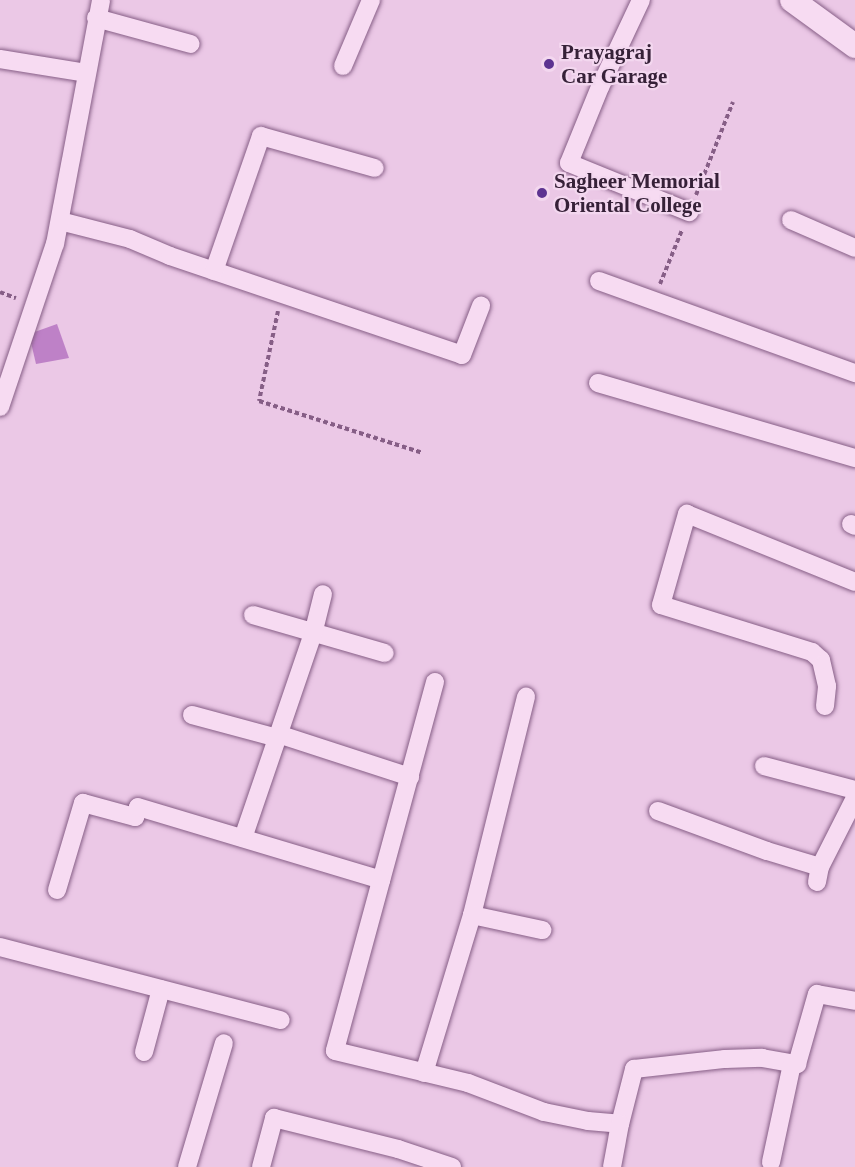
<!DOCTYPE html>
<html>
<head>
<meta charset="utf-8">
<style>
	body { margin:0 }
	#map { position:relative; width:855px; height:1167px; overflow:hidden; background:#ebc8e6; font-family:Georgia,serif }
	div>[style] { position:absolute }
	.building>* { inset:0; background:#be81c7 }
	.path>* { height:4px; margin-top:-2px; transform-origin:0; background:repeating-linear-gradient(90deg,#865e86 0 4.5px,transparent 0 7.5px) }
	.roads { filter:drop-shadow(0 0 2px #865e86) drop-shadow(0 0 2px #865e86) }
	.street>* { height:18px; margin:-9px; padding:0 9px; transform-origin:9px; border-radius:9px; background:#f7dbf2 }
	.secondary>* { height:24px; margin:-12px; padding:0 12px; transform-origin:12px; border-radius:12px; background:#f7dbf2 }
	.dots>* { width:16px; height:16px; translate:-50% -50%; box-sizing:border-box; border:3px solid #f3d7ef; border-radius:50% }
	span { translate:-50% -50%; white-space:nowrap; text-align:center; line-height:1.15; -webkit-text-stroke:4.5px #f3d7ef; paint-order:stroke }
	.poi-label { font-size:21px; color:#362138; font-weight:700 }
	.left { translate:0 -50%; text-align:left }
</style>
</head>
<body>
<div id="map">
	<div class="building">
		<div style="clip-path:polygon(57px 324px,69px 358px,36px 364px,29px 334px)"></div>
	</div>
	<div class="path">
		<div style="left:696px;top:195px;width:100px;rotate:-68.3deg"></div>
		<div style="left:660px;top:284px;width:58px;rotate:-67.8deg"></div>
		<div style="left:0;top:292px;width:17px;rotate:21deg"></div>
		<div style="left:278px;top:311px;width:92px;rotate:101.9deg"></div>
		<div style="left:259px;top:401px;width:172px;rotate:17.6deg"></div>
	</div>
	<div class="roads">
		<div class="street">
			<div style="left:641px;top:0;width:96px;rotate:115.2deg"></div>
			<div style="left:600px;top:87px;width:82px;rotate:112.2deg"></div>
			<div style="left:569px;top:163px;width:130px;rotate:22.2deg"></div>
			<div style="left:96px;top:18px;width:98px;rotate:15.3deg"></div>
			<div style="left:0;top:59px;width:87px;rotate:9.2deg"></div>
			<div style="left:343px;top:66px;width:72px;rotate:-67deg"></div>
			<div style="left:791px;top:220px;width:70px;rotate:23.6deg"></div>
			<div style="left:60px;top:221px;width:72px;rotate:14.4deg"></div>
			<div style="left:130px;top:239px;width:43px;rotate:23deg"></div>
			<div style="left:170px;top:256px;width:308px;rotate:18.7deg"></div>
			<div style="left:462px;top:355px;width:53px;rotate:-68.8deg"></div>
			<div style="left:214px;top:271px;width:143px;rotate:-70.8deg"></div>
			<div style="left:261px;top:136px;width:118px;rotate:15.7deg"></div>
			<div style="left:599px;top:281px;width:272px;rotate:19.8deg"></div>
			<div style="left:598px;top:383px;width:268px;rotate:16.3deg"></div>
			<div style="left:0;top:407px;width:172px;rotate:-71.4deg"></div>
			<div style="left:55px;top:244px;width:248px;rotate:-79.3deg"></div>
			<div style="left:851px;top:524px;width:4px;rotate:27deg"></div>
			<div style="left:253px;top:615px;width:137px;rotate:16.1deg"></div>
			<div style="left:435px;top:682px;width:382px;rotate:105.2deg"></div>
			<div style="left:335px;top:1051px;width:137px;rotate:13.5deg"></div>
			<div style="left:468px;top:1083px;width:81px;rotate:20.9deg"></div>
			<div style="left:544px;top:1112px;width:45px;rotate:11.6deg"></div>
			<div style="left:588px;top:1121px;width:32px;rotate:5deg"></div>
			<div style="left:620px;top:1124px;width:57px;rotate:-75.7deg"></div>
			<div style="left:634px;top:1069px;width:92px;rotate:-6.3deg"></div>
			<div style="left:725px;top:1059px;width:37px;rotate:-2deg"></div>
			<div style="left:762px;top:1058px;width:36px;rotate:10deg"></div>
			<div style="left:797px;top:1064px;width:73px;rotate:-74.1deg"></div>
			<div style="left:817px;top:994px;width:39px;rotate:10deg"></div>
			<div style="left:825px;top:706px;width:20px;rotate:-84deg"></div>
			<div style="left:827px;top:686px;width:27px;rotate:-103deg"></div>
			<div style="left:821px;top:660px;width:12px;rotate:-138deg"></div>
			<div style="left:812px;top:652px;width:158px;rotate:-162.7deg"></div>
			<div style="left:661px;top:605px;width:95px;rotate:-74.1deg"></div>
			<div style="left:687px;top:514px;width:181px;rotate:22deg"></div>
			<div style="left:192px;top:715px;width:88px;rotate:15.1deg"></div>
			<div style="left:278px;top:734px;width:139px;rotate:18deg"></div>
			<div style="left:764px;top:766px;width:94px;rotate:14.8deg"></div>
			<div style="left:658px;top:811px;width:116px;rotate:20.2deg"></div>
			<div style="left:767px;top:851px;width:55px;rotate:16.8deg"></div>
			<div style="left:243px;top:838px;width:216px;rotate:-71.1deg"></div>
			<div style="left:313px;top:634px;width:41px;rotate:-76deg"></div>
			<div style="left:817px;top:882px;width:15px;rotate:-79deg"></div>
			<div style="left:820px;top:867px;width:77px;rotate:-63.1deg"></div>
			<div style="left:57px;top:890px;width:91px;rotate:-73.4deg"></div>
			<div style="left:83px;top:803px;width:54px;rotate:15.1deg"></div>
			<div style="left:135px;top:817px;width:10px;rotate:-73deg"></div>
			<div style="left:138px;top:807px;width:254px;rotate:16.7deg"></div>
			<div style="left:472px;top:915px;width:225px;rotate:-76.1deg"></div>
			<div style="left:0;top:947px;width:290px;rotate:14.6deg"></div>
			<div style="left:144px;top:1052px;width:65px;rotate:-74.9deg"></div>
			<div style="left:424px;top:1073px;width:165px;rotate:-73.1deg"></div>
			<div style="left:472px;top:915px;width:72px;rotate:12.1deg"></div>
			<div style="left:771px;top:1162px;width:100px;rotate:-77.9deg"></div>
			<div style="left:187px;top:1167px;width:129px;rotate:-73.4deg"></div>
			<div style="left:261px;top:1167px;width:51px;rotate:-75.1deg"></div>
			<div style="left:274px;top:1118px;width:128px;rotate:14deg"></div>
			<div style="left:398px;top:1149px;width:57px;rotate:18.4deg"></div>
			<div style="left:612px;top:1167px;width:44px;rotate:-79.5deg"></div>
		</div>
		<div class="secondary">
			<div style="left:792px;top:0;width:78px;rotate:36.1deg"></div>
		</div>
	</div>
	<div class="dots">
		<div style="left:549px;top:64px;background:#5d3391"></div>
		<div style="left:542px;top:193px;background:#5d3391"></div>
	</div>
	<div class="poi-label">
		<span class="left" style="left:561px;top:64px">Prayagraj<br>Car Garage</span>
		<span class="left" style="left:554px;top:193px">Sagheer Memorial<br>Oriental College</span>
	</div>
</div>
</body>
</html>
